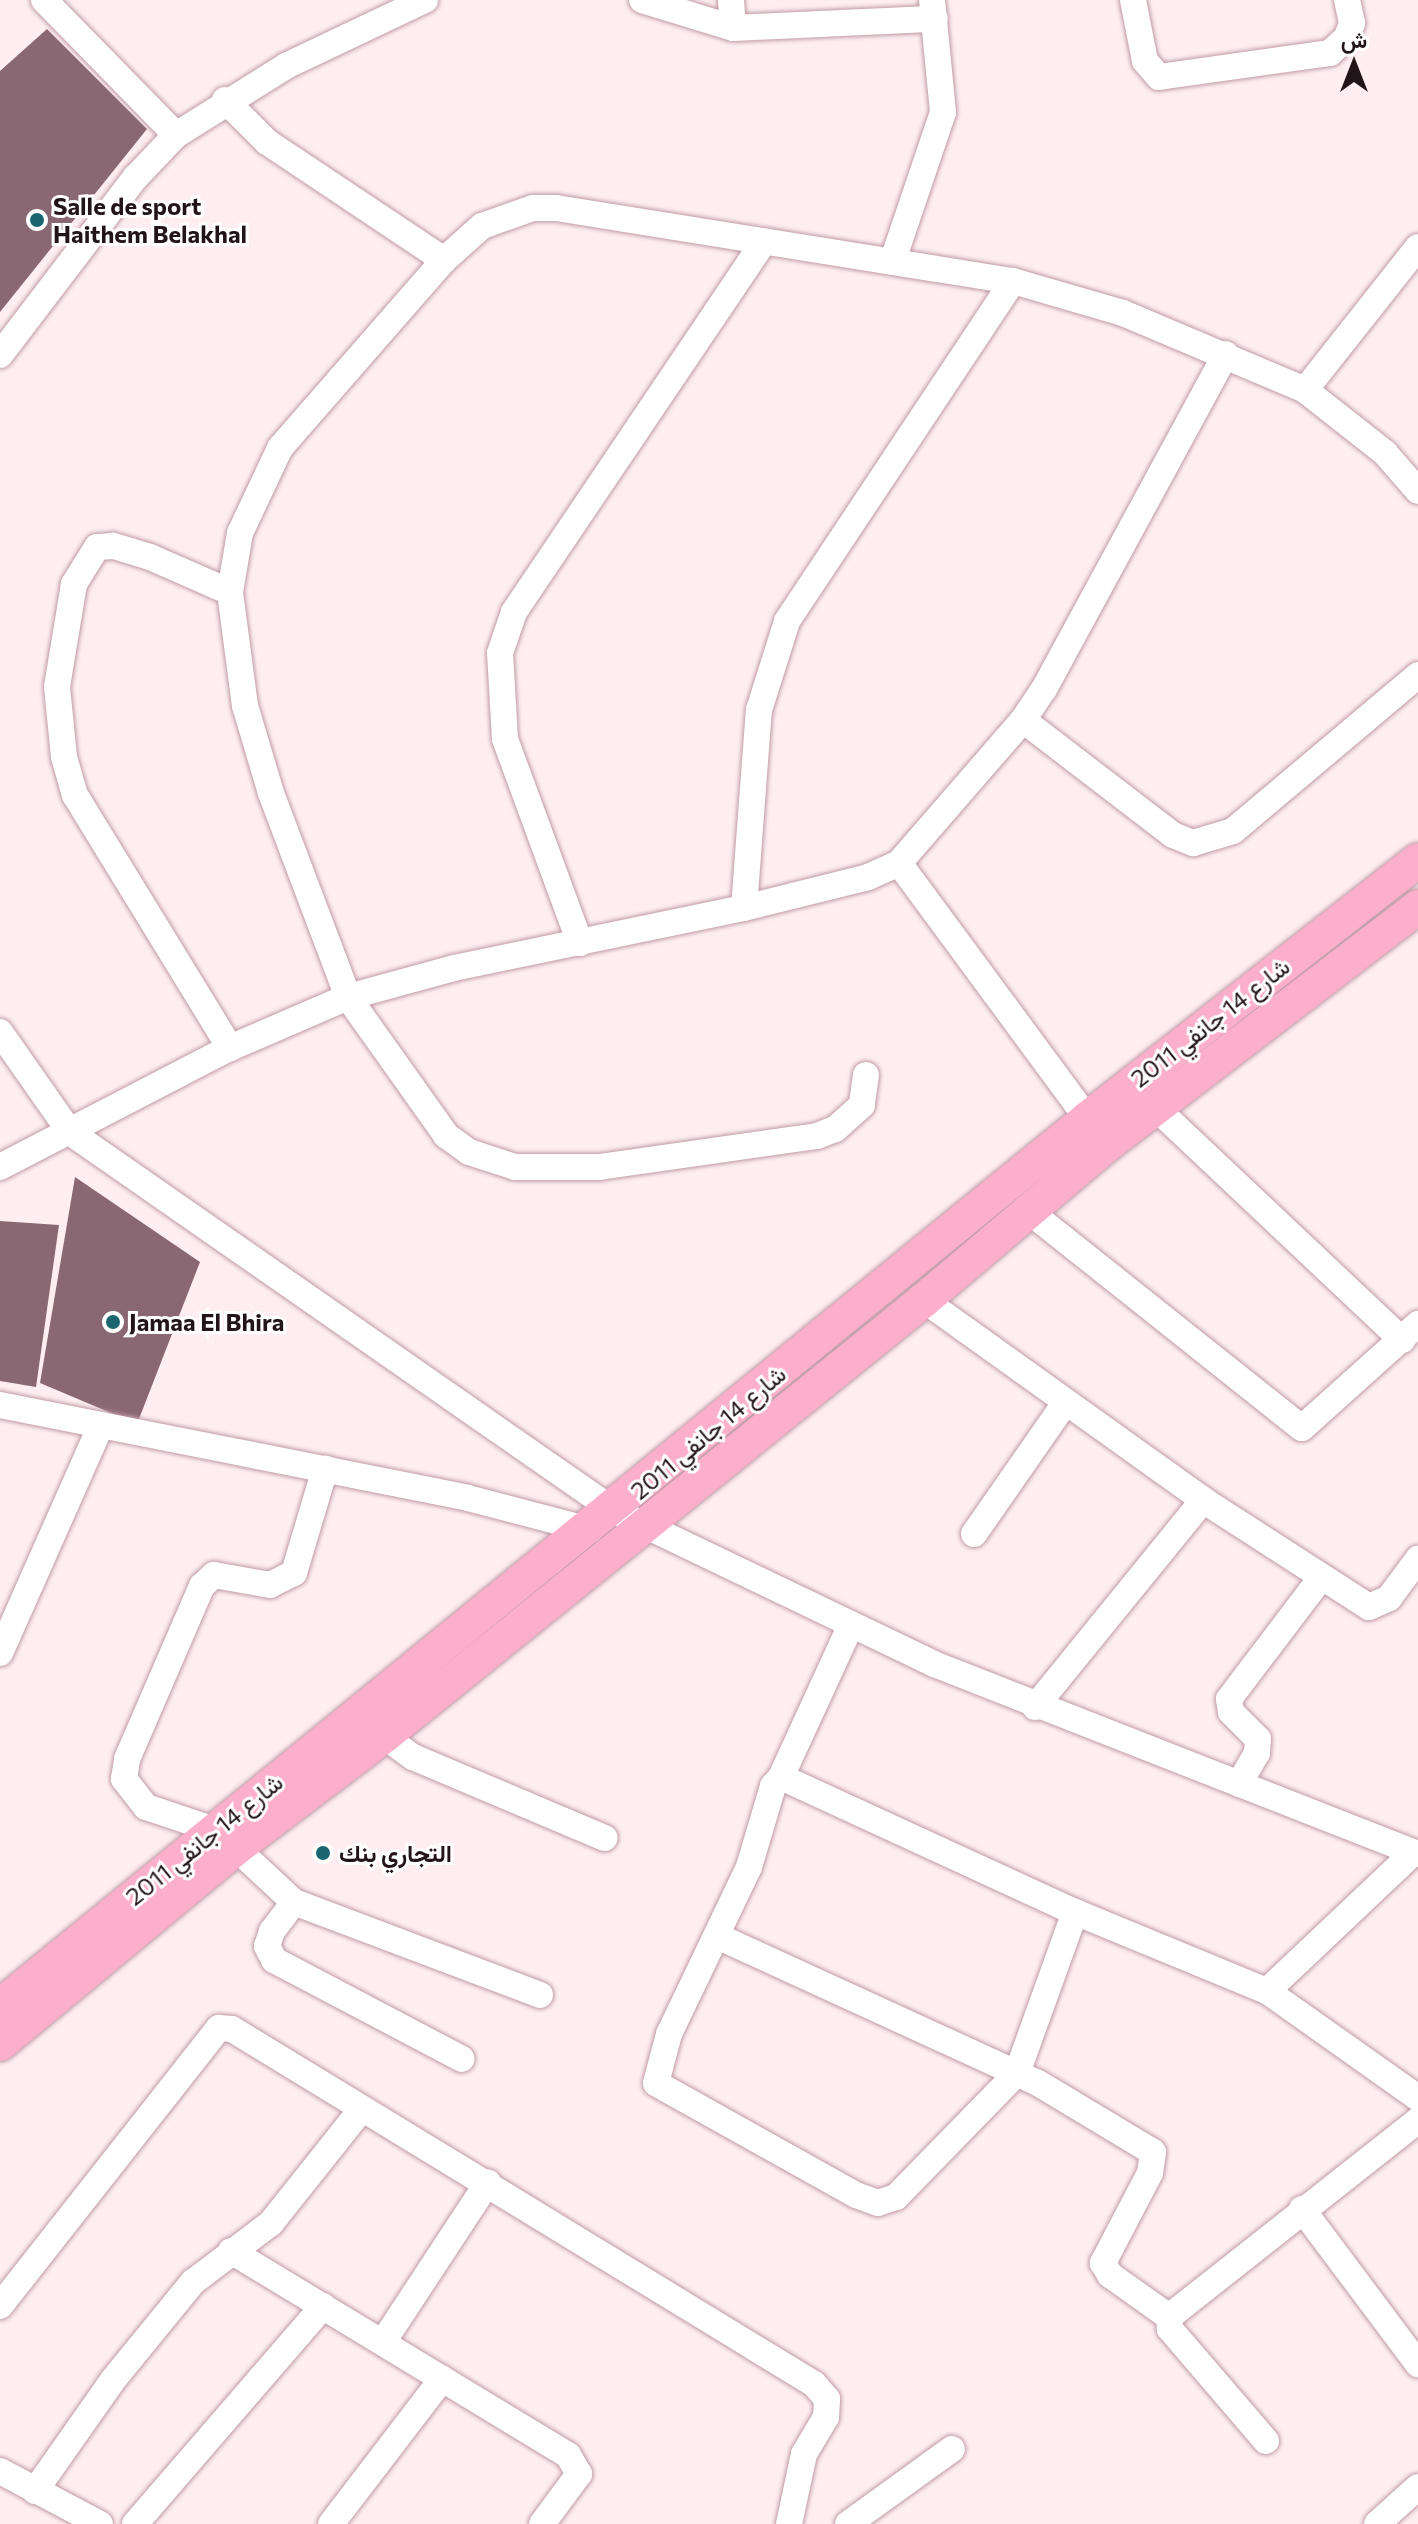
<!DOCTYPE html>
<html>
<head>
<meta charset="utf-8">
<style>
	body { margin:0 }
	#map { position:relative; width:1418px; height:2524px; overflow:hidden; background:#feeef2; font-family:Commissioner,Vazirmatn,sans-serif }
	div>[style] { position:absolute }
	.building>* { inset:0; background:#8a6873 }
	.roads { filter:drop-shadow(0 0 2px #c09ba6) drop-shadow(0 0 2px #c09ba6) }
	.minor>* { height:26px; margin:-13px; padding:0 13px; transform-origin:13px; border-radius:13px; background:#fff }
	.major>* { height:34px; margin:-17px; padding:0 17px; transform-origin:17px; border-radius:17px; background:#fcafcb }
	.dots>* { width:22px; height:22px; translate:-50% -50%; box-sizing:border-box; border:4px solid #fff; border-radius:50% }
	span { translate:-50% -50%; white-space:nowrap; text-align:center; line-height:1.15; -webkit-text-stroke:6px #fff; paint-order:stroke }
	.poi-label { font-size:24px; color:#221519; font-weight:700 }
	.left { translate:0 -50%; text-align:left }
	.street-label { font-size:24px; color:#221519 }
	.north { position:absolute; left:1314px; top:24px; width:80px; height:80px; -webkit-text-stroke:6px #fff; paint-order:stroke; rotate:0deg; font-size:22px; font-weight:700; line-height:32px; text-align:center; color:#221519 }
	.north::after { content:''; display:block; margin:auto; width:28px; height:36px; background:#221519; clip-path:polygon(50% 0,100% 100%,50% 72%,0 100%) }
</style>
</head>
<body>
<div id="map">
	<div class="building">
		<div style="clip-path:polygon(47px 29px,147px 129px,0 312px,0 71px)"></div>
		<div style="clip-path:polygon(75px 1177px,200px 1262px,137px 1424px,40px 1383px)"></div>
		<div style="clip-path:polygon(0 1221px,59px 1225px,36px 1387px,0 1381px)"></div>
	</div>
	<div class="roads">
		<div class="minor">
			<div style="left:44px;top:0;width:189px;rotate:45.6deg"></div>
			<div style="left:642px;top:0;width:95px;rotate:17.1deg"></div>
			<div style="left:733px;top:28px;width:202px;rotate:-2.6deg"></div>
			<div style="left:731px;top:0;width:28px;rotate:86deg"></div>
			<div style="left:1133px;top:0;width:62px;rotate:78.9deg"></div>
			<div style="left:1145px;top:61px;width:21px;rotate:49deg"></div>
			<div style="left:1159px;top:77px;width:173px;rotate:-8deg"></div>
			<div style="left:1330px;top:53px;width:23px;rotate:-43deg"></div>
			<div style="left:1347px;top:37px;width:15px;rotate:-70deg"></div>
			<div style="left:1352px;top:23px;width:24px;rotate:-102deg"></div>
			<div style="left:225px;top:100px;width:59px;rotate:45deg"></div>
			<div style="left:267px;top:142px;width:213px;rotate:33.7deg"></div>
			<div style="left:893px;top:260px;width:156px;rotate:-71.3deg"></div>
			<div style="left:943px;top:112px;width:113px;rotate:-95.6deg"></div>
			<div style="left:0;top:355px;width:223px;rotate:-52.7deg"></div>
			<div style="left:135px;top:178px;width:59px;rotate:-46.4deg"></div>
			<div style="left:176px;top:135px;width:130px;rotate:-32.1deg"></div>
			<div style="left:286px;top:66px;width:154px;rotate:-25.4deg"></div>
			<div style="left:1305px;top:390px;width:182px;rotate:-51.7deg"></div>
			<div style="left:230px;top:592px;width:87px;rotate:-156.4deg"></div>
			<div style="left:150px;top:557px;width:39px;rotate:-163deg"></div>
			<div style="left:113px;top:546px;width:16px;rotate:176deg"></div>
			<div style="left:97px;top:547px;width:44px;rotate:121.9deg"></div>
			<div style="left:74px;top:584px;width:104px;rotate:99.4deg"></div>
			<div style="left:57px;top:687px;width:70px;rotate:84.3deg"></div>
			<div style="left:64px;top:757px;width:40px;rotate:74deg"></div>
			<div style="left:75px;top:795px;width:297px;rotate:58.5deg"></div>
			<div style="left:1023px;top:720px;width:189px;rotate:37.5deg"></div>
			<div style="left:1173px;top:835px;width:22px;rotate:22deg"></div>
			<div style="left:1193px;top:843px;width:42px;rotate:-16.7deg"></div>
			<div style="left:1233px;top:831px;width:242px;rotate:-40.1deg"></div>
			<div style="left:899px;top:863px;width:337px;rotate:53.6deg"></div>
			<div style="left:744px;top:908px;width:199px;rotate:-85.7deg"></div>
			<div style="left:759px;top:710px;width:93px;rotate:-72.5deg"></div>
			<div style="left:787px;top:621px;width:408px;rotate:-56.4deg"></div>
			<div style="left:580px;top:943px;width:217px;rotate:-110.2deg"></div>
			<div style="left:505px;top:739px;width:86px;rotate:-93.3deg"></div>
			<div style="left:500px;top:653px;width:43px;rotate:-71.1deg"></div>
			<div style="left:514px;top:612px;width:447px;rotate:-56deg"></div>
			<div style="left:0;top:1032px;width:122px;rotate:55deg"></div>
			<div style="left:70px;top:1132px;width:662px;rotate:34.84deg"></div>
			<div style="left:613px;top:1510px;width:356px;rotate:25.6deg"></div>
			<div style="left:934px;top:1664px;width:520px;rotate:21.43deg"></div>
			<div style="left:866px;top:1075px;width:30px;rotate:98deg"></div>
			<div style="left:862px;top:1105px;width:36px;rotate:138deg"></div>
			<div style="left:835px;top:1129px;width:19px;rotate:159deg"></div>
			<div style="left:817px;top:1136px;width:220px;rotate:171.9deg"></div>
			<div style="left:599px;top:1167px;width:84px;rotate:180deg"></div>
			<div style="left:515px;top:1167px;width:48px;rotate:-161.9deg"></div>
			<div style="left:469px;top:1152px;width:29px;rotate:-144deg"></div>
			<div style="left:446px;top:1135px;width:169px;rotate:-125.4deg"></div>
			<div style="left:348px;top:997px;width:218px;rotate:-110.7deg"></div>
			<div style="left:271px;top:793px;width:91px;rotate:-106.6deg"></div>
			<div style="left:245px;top:706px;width:115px;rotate:-97.5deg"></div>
			<div style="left:230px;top:592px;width:60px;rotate:-80.4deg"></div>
			<div style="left:240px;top:533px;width:94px;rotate:-64.8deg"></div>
			<div style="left:280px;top:448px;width:249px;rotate:-48.9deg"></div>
			<div style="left:444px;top:260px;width:51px;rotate:-41.8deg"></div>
			<div style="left:482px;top:226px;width:54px;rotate:-19.4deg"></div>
			<div style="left:533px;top:208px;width:23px"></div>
			<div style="left:556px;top:208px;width:463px;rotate:9.1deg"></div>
			<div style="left:1013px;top:281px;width:115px;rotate:16.2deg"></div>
			<div style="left:1123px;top:313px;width:198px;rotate:22.9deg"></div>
			<div style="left:1305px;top:390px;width:102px;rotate:38.2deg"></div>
			<div style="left:1385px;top:453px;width:50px;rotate:49deg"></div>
			<div style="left:1157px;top:1109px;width:337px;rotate:43.3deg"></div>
			<div style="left:0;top:1167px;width:259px;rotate:-27.4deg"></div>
			<div style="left:230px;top:1048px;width:129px;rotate:-23.4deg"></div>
			<div style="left:348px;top:997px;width:110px;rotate:-15.3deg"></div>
			<div style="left:454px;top:968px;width:296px;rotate:-11.7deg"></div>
			<div style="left:744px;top:908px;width:128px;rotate:-14deg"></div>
			<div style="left:868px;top:877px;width:34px;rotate:-24deg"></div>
			<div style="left:899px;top:863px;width:189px;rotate:-49.1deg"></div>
			<div style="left:1023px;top:720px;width:37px;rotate:-56deg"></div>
			<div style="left:1044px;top:689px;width:381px;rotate:-61.5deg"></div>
			<div style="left:1030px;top:1212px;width:347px;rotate:38.5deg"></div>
			<div style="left:1302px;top:1428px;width:156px;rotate:-41.9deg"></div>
			<div style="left:924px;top:1300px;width:343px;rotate:35.6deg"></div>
			<div style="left:1203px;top:1500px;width:197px;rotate:32.8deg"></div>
			<div style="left:1369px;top:1607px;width:22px;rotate:-24deg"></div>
			<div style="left:1389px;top:1598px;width:49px;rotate:-53.4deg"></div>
			<div style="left:0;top:1405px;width:477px;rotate:11.2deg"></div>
			<div style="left:468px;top:1498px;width:126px;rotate:14.7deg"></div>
			<div style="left:974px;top:1534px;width:160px;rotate:-55.2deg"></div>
			<div style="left:0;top:1653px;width:249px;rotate:-66.1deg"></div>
			<div style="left:1035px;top:1707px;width:267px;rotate:-50.9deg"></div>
			<div style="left:384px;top:1736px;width:36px;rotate:36deg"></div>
			<div style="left:413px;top:1757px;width:208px;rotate:22.9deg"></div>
			<div style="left:781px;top:1777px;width:165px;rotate:-65.3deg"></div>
			<div style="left:1239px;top:1784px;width:36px;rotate:-60deg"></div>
			<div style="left:1257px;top:1753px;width:14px;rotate:-86deg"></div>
			<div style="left:1258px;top:1739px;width:38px;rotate:-135deg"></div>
			<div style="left:1231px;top:1712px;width:13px;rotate:-99deg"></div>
			<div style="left:1229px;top:1699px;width:152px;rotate:-52.8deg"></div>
			<div style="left:215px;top:1830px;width:73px;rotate:-161.6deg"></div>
			<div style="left:146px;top:1807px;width:36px;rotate:-128deg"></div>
			<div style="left:124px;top:1779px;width:20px;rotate:-81deg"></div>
			<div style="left:127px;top:1759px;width:189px;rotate:-66.6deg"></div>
			<div style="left:202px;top:1586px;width:16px;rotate:-43deg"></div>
			<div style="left:214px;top:1575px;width:57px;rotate:10.1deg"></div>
			<div style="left:270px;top:1585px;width:27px;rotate:-27deg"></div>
			<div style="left:294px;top:1573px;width:109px;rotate:-73.4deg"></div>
			<div style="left:236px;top:1848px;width:79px;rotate:43deg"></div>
			<div style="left:294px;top:1902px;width:263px;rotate:20.7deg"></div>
			<div style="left:294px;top:1902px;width:36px;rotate:127deg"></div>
			<div style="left:272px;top:1931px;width:16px;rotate:108deg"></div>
			<div style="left:267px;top:1946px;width:16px;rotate:63deg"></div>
			<div style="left:274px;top:1960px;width:212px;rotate:27.8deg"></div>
			<div style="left:1075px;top:1912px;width:171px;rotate:109.8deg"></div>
			<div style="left:1017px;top:2073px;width:173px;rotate:134.3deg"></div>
			<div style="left:896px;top:2197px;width:19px;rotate:162deg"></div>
			<div style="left:878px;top:2203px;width:23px;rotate:-160deg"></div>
			<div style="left:856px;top:2195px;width:229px;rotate:-150.8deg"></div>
			<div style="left:656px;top:2083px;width:51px;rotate:-75.1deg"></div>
			<div style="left:669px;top:2034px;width:185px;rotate:-64.4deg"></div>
			<div style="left:749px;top:1867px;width:84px;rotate:-73.5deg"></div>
			<div style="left:773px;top:1786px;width:12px;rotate:-48deg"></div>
			<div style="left:781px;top:1777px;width:324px;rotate:24.7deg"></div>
			<div style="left:1075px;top:1912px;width:208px;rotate:22.4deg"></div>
			<div style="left:1267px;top:1991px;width:185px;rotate:35.3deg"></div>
			<div style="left:717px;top:1936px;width:353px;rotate:24.6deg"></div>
			<div style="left:1038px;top:2083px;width:134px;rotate:31deg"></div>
			<div style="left:1153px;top:2152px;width:21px;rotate:98deg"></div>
			<div style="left:1150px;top:2173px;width:102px;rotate:117.6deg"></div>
			<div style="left:1103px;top:2263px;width:14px;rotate:60deg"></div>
			<div style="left:1110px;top:2275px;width:72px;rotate:35.4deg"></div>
			<div style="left:1267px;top:1991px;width:201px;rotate:-43.4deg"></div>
			<div style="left:1302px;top:2209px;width:194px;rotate:53.2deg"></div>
			<div style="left:231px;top:2251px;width:394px;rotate:31.2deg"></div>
			<div style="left:568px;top:2455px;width:22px;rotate:60deg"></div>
			<div style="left:579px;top:2474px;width:62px;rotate:126.5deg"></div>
			<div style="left:0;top:2306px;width:354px;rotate:-51.8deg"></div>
			<div style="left:219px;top:2028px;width:13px;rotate:4deg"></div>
			<div style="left:232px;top:2029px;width:682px;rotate:31.38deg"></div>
			<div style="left:814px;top:2384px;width:20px;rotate:49deg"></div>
			<div style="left:827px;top:2399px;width:18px;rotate:93deg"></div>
			<div style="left:826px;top:2417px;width:43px;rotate:120.7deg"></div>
			<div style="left:804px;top:2454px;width:72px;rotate:102.1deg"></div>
			<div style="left:383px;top:2342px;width:191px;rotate:-56.7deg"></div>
			<div style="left:1266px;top:2441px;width:148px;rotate:-130.6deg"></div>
			<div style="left:1170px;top:2329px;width:12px;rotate:-95deg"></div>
			<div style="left:1169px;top:2317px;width:318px;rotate:-38.3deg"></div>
			<div style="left:0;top:2471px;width:113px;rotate:27.9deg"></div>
			<div style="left:35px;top:2491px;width:136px;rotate:-54.9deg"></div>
			<div style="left:113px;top:2380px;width:127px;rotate:-50.8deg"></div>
			<div style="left:193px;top:2282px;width:98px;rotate:-37.1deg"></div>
			<div style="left:271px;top:2223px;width:144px;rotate:-51.5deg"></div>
			<div style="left:135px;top:2524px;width:288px;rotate:-49.2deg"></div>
			<div style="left:331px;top:2524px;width:183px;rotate:-52.6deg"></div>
			<div style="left:848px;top:2524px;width:128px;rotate:-35.8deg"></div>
			<div style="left:1377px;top:2524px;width:55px;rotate:-42.1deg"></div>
		</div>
		<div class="major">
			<div style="left:0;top:2006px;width:1403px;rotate:-39.21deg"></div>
			<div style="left:1087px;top:1119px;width:420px;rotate:-38deg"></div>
			<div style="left:0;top:2044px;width:307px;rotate:-39.7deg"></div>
			<div style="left:236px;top:1848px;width:186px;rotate:-37.1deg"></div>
			<div style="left:384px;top:1736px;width:694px;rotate:-38.92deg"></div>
			<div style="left:924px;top:1300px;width:240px;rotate:-40.3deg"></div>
			<div style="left:1107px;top:1145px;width:392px;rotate:-37.4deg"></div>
		</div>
	</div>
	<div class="dots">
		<div style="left:37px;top:220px;background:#1a6670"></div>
		<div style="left:113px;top:1322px;background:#1a6670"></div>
		<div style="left:323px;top:1853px;background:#1a6670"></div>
	</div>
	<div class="poi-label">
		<span class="left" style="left:53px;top:220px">Salle de sport<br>Haithem Belakhal</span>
		<span class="left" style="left:129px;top:1322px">Jamaa El Bhira</span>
		<span class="left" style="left:339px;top:1853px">التجاري بنك</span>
	</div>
	<div class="street-label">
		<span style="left:1210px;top:1022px;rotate:-38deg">شارع 14 جانفي 2011</span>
		<span style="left:708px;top:1432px;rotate:-40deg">شارع 14 جانفي 2011</span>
		<span style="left:204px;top:1839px;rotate:-39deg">شارع 14 جانفي 2011</span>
	</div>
	<div class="north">ش</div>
</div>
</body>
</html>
